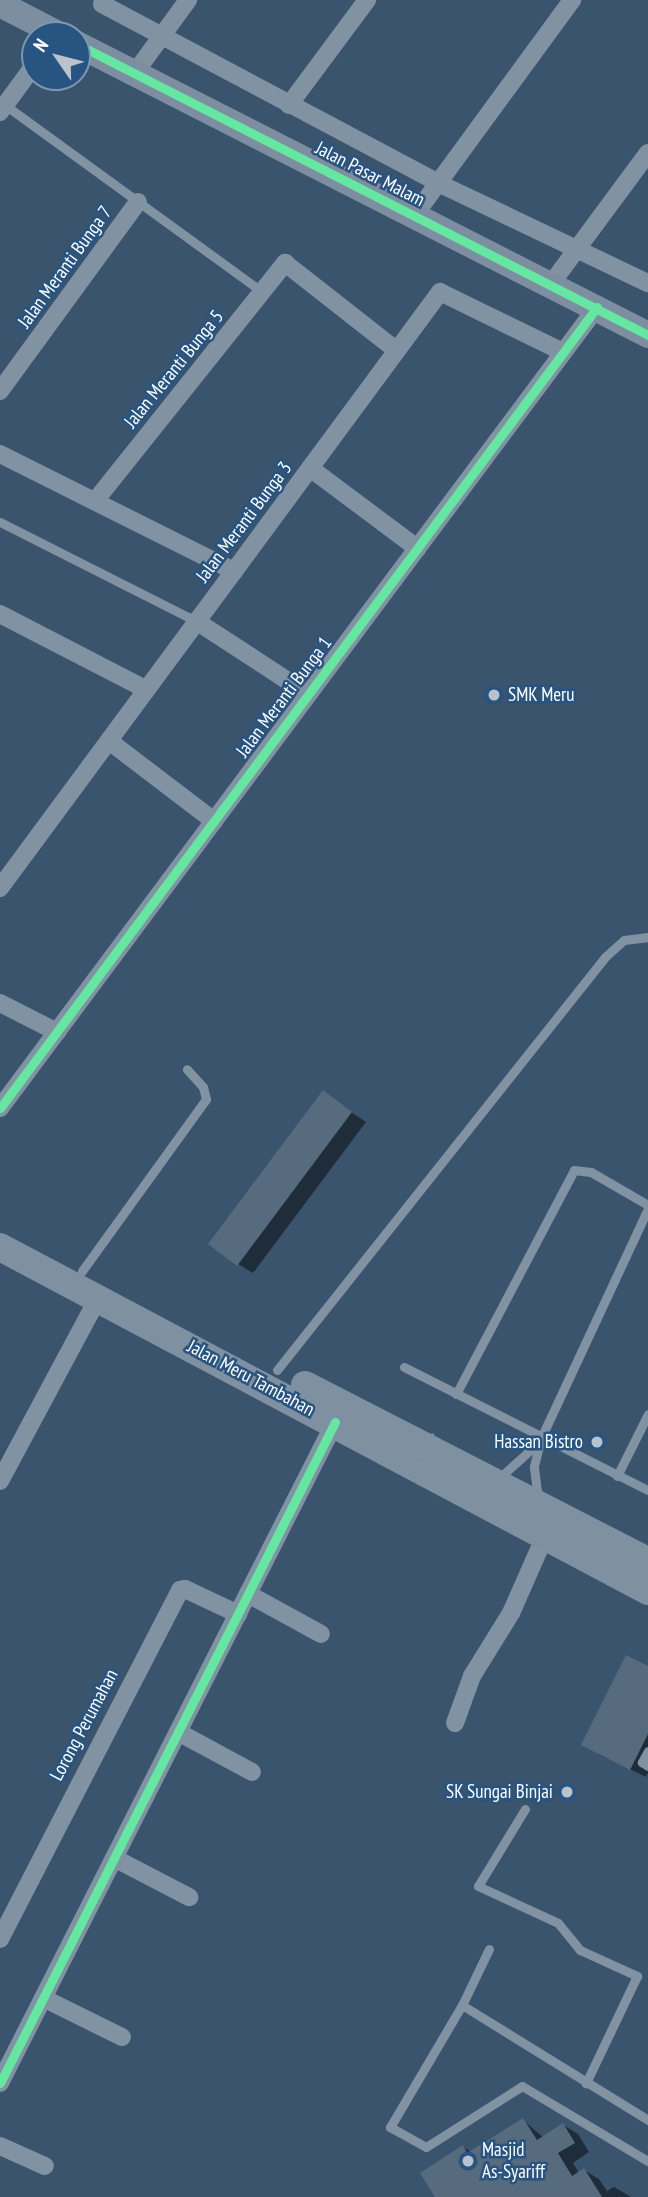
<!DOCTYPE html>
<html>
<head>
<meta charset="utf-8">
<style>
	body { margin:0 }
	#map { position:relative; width:648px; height:2197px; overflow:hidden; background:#3b546d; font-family:"PT Sans Narrow",sans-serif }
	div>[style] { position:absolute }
	.shadow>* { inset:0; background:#0007 }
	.building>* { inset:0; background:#566b7e }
	.lane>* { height:9px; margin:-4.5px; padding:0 4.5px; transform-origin:4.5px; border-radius:4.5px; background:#8192a3 }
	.street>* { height:18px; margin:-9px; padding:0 9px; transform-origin:9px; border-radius:9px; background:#8192a3 }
	.secondary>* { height:26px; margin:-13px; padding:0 13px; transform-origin:13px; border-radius:13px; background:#7c8e9f }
	.primary>* { height:28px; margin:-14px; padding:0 14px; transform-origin:14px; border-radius:14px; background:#7f90a1 }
	.path-bridge>* { height:2.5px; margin-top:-1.25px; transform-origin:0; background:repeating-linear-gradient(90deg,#8192a3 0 3.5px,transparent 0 8.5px) }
	.cycleway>* { height:9px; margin:-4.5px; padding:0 4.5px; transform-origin:4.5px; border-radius:4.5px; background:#66e7a1 }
	.dots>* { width:19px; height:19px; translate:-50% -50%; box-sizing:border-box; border:4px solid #275481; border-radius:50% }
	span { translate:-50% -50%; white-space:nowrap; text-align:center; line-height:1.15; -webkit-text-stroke:5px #275481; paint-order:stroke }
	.street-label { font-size:19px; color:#fff }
	.poi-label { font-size:19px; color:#fff }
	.left { translate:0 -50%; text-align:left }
	.right { translate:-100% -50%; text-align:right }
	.north { position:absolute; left:21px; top:21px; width:70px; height:70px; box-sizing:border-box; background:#275481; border:2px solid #7d98b3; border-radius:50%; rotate:305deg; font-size:19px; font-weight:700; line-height:28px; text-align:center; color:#fff }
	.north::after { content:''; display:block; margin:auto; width:24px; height:32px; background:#bac3cc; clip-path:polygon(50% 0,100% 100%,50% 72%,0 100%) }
</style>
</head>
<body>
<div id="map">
	<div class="shadow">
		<div style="clip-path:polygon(323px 1093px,366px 1122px,253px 1273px,238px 1264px)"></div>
		<div style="clip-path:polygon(648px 1668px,648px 1773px,646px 1777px,598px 1754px)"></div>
		<div style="clip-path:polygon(523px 2120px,544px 2138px,563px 2125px,578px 2134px,589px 2152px,573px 2163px,579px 2173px,584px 2170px,599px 2179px,607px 2191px,614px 2187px,631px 2197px,437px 2197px,463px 2147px,472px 2152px)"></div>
	</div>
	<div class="building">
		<div style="clip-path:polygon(323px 1090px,352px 1112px,237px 1266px,208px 1244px)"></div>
		<div style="clip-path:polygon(626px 1655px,648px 1666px,648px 1734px,630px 1770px,581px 1745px)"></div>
		<div style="clip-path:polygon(523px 2118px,537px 2140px,563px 2123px,575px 2143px,558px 2153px,572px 2176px,584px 2168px,602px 2197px,435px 2197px,420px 2173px,463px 2145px,467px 2153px)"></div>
	</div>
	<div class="lane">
		<div style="left:5px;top:105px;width:318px;rotate:36deg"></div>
		<div style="left:0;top:522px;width:220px;rotate:26.8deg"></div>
		<div style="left:82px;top:1271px;width:212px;rotate:-54.2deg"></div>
		<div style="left:206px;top:1099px;width:12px;rotate:-104deg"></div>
		<div style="left:203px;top:1087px;width:24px;rotate:-132deg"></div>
		<div style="left:404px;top:1367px;width:273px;rotate:26.8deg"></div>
		<div style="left:277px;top:1370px;width:527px;rotate:-51.54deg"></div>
		<div style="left:605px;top:957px;width:25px;rotate:-42deg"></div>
		<div style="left:624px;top:940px;width:24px;rotate:-7deg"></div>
		<div style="left:456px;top:1394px;width:253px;rotate:-62.2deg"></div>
		<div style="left:574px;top:1170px;width:17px;rotate:7deg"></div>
		<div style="left:591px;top:1172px;width:66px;rotate:30.1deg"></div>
		<div style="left:617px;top:1476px;width:69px;rotate:-63.4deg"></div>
		<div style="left:498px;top:1479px;width:52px;rotate:-41.9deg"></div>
		<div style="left:538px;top:1500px;width:34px;rotate:-97deg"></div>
		<div style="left:534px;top:1466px;width:29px;rotate:-76deg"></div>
		<div style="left:541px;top:1438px;width:253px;rotate:-65deg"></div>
		<div style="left:648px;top:1751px;width:13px;rotate:119deg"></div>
		<div style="left:642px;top:1762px;width:7px;rotate:34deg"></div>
		<div style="left:525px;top:1809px;width:90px;rotate:121.4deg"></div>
		<div style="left:478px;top:1886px;width:88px;rotate:24.8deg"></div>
		<div style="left:558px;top:1923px;width:35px;rotate:51deg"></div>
		<div style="left:580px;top:1950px;width:63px;rotate:24.5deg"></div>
		<div style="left:637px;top:1976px;width:119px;rotate:115.5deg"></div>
		<div style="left:489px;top:1949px;width:62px;rotate:115.7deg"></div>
		<div style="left:462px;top:2005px;width:142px;rotate:120.5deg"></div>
		<div style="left:390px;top:2127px;width:41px;rotate:29.1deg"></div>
		<div style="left:426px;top:2147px;width:114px;rotate:-32.4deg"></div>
		<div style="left:522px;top:2086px;width:147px;rotate:30.8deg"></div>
		<div style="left:462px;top:2005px;width:219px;rotate:31.7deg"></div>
	</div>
	<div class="street">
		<div style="left:102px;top:4px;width:381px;rotate:28deg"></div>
		<div style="left:438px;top:183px;width:233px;rotate:25.5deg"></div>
		<div style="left:134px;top:74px;width:92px;rotate:-53.9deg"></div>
		<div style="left:289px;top:105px;width:131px;rotate:-53.4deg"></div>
		<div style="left:0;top:112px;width:59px;rotate:-53.9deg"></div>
		<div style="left:414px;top:216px;width:268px;rotate:-53.8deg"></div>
		<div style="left:551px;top:284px;width:163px;rotate:-53.5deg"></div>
		<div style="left:0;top:391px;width:234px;rotate:-53.9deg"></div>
		<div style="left:0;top:454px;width:262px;rotate:26.6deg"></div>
		<div style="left:310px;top:468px;width:134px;rotate:36.8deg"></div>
		<div style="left:95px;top:501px;width:305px;rotate:-51.4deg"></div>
		<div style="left:285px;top:263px;width:141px;rotate:38.1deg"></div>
		<div style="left:0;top:614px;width:165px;rotate:27.3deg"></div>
		<div style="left:196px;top:621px;width:134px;rotate:33.1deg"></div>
		<div style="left:109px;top:741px;width:132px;rotate:37.3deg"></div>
		<div style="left:0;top:888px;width:741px;rotate:-53.56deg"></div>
		<div style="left:440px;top:292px;width:137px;rotate:26deg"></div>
		<div style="left:0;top:1003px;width:64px;rotate:27deg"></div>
		<div style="left:0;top:1108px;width:999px;rotate:-53.3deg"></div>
		<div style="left:0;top:1481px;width:208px;rotate:-61.8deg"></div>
		<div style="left:248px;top:1594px;width:83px;rotate:28.7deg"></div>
		<div style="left:455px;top:1723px;width:50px;rotate:-70.1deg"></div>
		<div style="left:472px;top:1676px;width:74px;rotate:-58.2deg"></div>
		<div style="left:511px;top:1613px;width:84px;rotate:-66.2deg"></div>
		<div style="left:178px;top:1732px;width:84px;rotate:28.4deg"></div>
		<div style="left:114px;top:1858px;width:85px;rotate:27.5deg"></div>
		<div style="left:0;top:1939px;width:393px;rotate:-62.7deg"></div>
		<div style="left:180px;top:1590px;width:5px;rotate:-11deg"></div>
		<div style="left:185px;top:1589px;width:59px;rotate:25.3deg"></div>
		<div style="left:43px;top:1998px;width:88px;rotate:26.3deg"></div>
		<div style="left:0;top:2083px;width:741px;rotate:-63.12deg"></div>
		<div style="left:0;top:2146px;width:49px;rotate:24deg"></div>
	</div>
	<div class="secondary">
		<div style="left:0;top:4px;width:68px;rotate:27.3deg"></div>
		<div style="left:77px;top:44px;width:641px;rotate:27deg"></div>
	</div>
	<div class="primary">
		<div style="left:0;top:1247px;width:734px;rotate:27.96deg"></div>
		<div style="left:305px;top:1385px;width:386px;rotate:27.2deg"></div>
	</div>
	<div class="path-bridge">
		<div style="left:412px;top:1472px;width:44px;rotate:-61.7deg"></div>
	</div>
	<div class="cycleway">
		<div style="left:77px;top:44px;width:641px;rotate:27deg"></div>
		<div style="left:0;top:1108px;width:999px;rotate:-53.3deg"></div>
		<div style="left:0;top:2083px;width:741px;rotate:-63.12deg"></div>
	</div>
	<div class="dots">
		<div style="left:494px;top:695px;background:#bac3cc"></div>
		<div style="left:597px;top:1442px;background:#bac3cc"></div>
		<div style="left:567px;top:1792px;background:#bac3cc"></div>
		<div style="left:468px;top:2161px;background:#bac3cc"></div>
	</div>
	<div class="street-label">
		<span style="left:370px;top:174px;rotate:27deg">Jalan Pasar Malam</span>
		<span style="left:65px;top:267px;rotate:-54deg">Jalan Meranti Bunga 7</span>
		<span style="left:174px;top:369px;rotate:-51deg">Jalan Meranti Bunga 5</span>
		<span style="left:244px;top:522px;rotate:-53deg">Jalan Meranti Bunga 3</span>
		<span style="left:284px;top:697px;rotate:-53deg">Jalan Meranti Bunga 1</span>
		<span style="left:251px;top:1378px;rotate:28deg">Jalan Meru Tambahan</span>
		<span style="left:84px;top:1725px;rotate:-62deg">Lorong Perumahan</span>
	</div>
	<div class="poi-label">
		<span class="left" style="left:508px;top:695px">SMK Meru</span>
		<span class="right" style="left:583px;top:1442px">Hassan Bistro</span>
		<span class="right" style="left:553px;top:1792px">SK Sungai Binjai</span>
		<span class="left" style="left:482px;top:2161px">Masjid<br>As-Syariff</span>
	</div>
	<div class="north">N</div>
</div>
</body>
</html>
